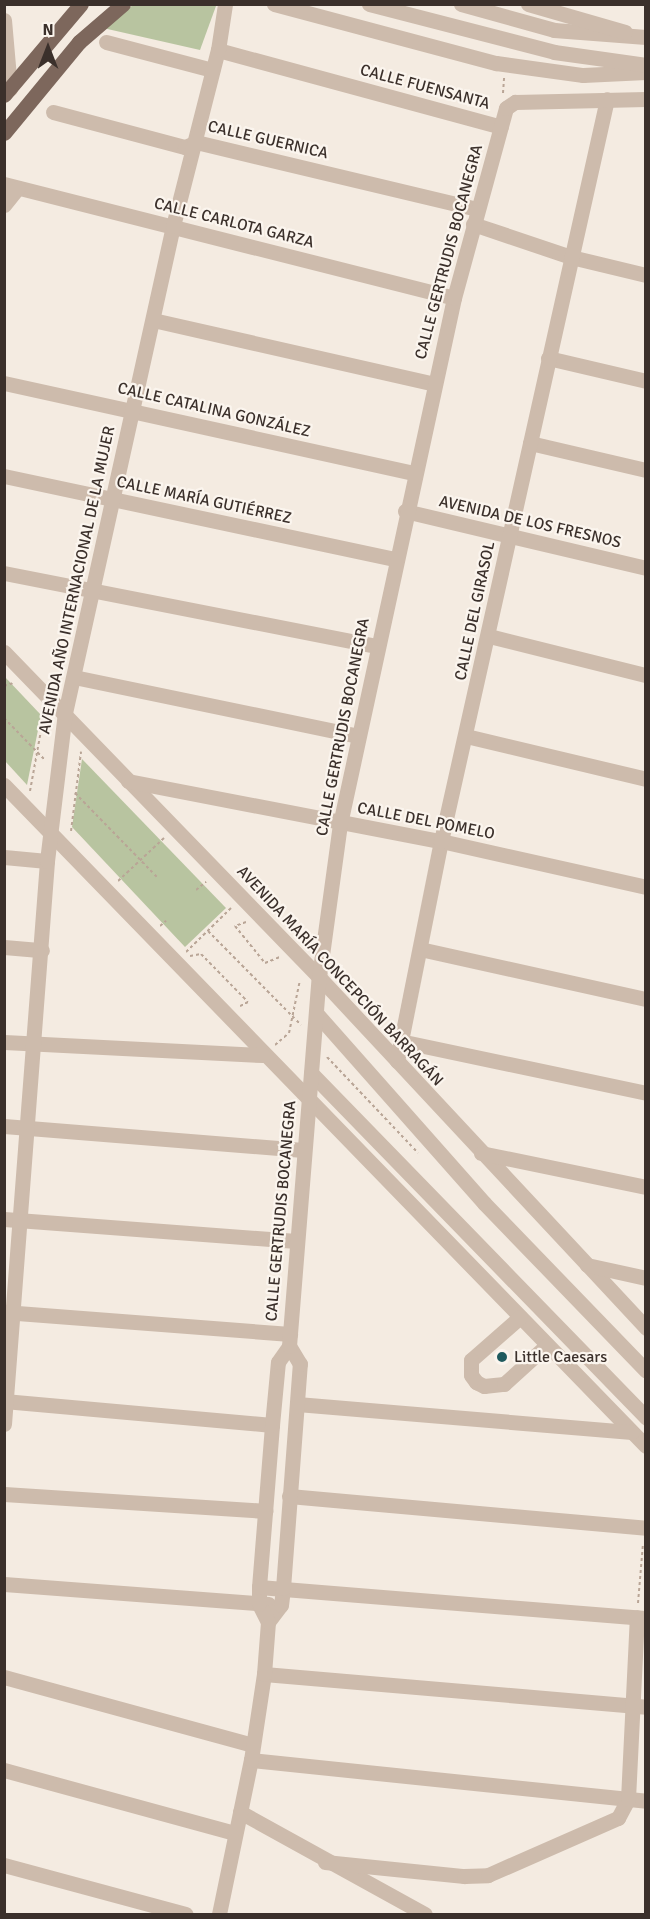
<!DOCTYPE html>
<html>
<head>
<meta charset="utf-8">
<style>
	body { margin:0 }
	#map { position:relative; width:650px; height:1919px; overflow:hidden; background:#f4ebe1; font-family:Signika,sans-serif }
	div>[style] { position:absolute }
	.green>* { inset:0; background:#b8c4a0 }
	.path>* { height:2px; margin-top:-1px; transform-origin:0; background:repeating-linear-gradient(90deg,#b9a596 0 3px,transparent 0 6px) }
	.minor>* { height:15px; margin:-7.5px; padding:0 7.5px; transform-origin:7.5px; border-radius:7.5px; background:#cdbbac }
	.major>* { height:15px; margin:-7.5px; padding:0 7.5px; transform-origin:7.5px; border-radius:7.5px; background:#7d675c }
	.dots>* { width:16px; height:16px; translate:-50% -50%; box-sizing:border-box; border:3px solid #fbf5ee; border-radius:50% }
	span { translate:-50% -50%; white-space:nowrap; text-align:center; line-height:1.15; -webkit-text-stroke:4.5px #fbf5ee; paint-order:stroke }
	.street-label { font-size:16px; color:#3b302b }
	.poi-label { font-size:16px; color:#3b302b }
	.left { translate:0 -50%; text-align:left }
	.frame { position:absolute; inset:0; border:6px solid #3b302b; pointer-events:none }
	.north { position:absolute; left:18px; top:18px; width:60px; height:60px; -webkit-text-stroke:4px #fbf5ee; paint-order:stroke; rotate:0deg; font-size:16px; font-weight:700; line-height:24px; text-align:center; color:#3b302b }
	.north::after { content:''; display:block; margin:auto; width:21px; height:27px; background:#3b302b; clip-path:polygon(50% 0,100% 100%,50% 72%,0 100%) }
</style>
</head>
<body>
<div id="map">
	<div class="green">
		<div style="clip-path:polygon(133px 5px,215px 4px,216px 6px,200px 50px,103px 28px)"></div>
		<div style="clip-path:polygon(5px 677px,41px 715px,27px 785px,5px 761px)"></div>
		<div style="clip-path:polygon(82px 759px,226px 908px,185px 947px,72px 827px)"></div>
	</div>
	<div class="path">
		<div style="left:503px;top:93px;width:16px;rotate:-86deg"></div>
		<div style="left:4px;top:686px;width:9px;rotate:-18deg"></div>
		<div style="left:4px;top:718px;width:59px;rotate:45.7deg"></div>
		<div style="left:30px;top:791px;width:78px;rotate:-79.7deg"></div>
		<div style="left:75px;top:793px;width:117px;rotate:45.7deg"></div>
		<div style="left:71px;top:831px;width:80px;rotate:-82.8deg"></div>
		<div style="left:118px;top:881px;width:63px;rotate:-43.1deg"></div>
		<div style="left:196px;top:890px;width:13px;rotate:-39deg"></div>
		<div style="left:246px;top:922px;width:12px;rotate:160deg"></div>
		<div style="left:235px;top:926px;width:48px;rotate:51deg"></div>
		<div style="left:265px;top:963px;width:16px;rotate:-22deg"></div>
		<div style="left:160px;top:926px;width:8px;rotate:-40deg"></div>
		<div style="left:208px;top:931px;width:132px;rotate:45.3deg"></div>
		<div style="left:186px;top:952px;width:63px;rotate:-44.4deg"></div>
		<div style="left:190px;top:956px;width:11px;rotate:-10deg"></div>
		<div style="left:201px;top:954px;width:67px;rotate:45.6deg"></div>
		<div style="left:248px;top:1002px;width:9px;rotate:153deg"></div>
		<div style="left:275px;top:1045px;width:18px;rotate:-41deg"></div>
		<div style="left:289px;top:1033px;width:54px;rotate:-78.3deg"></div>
		<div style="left:327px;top:1057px;width:132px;rotate:46.5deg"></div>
		<div style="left:638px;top:1603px;width:60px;rotate:-85.2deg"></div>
	</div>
	<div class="minor">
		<div style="left:274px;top:4px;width:230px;rotate:14.9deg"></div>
		<div style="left:496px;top:63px;width:88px;rotate:7.9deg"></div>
		<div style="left:583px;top:75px;width:63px;rotate:-2.7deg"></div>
		<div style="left:369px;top:4px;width:191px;rotate:14.5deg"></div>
		<div style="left:554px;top:52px;width:93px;rotate:8deg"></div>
		<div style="left:461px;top:4px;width:97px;rotate:15.6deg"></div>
		<div style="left:554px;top:30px;width:92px;rotate:4.4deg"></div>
		<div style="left:528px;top:4px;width:101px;rotate:16.1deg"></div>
		<div style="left:4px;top:20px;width:69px;rotate:85deg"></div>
		<div style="left:106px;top:42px;width:110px;rotate:14.8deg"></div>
		<div style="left:218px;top:50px;width:293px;rotate:15.2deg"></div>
		<div style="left:53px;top:112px;width:137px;rotate:14.9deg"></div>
		<div style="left:185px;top:147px;width:12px;rotate:-24deg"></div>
		<div style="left:196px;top:142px;width:289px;rotate:13.4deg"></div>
		<div style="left:4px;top:184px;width:464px;rotate:14.2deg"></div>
		<div style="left:4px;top:205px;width:22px;rotate:-51deg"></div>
		<div style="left:473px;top:224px;width:103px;rotate:18.6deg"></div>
		<div style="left:571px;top:257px;width:77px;rotate:13.5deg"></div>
		<div style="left:153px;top:320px;width:288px;rotate:12.8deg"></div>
		<div style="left:548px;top:358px;width:101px;rotate:13.2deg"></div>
		<div style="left:4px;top:383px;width:421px;rotate:12.4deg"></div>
		<div style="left:530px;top:443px;width:119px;rotate:13.1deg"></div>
		<div style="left:4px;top:476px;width:401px;rotate:12deg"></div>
		<div style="left:405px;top:511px;width:248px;rotate:13.3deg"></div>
		<div style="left:4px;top:573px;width:380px;rotate:11.1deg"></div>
		<div style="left:489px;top:636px;width:162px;rotate:14deg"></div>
		<div style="left:4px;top:652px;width:453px;rotate:45.9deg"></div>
		<div style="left:319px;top:977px;width:480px;rotate:47deg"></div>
		<div style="left:74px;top:677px;width:290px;rotate:11.7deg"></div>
		<div style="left:466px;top:736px;width:185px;rotate:13.4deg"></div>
		<div style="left:128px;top:781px;width:319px;rotate:10.9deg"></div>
		<div style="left:441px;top:841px;width:210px;rotate:12.6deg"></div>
		<div style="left:4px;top:785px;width:921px;rotate:45.84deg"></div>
		<div style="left:4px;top:857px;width:43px;rotate:5.3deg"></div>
		<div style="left:4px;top:947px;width:38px;rotate:5deg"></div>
		<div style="left:420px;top:949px;width:231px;rotate:12.5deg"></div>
		<div style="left:316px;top:1013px;width:254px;rotate:48.5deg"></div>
		<div style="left:484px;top:1203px;width:233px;rotate:46deg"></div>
		<div style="left:400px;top:1041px;width:251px;rotate:11.9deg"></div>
		<div style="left:4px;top:1042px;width:259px;rotate:2.9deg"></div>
		<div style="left:397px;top:1061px;width:224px;rotate:-78.7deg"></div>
		<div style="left:441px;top:841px;width:760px;rotate:-77.39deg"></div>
		<div style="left:311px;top:1073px;width:481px;rotate:45.8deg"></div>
		<div style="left:4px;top:1126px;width:300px;rotate:4.6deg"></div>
		<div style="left:481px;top:1153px;width:168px;rotate:11.6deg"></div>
		<div style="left:4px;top:1219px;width:293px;rotate:4.3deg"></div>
		<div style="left:587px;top:1265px;width:60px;rotate:12.4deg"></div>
		<div style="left:4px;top:1312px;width:287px;rotate:4.4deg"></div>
		<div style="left:520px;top:1317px;width:65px;rotate:138.7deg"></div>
		<div style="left:471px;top:1360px;width:15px;rotate:90deg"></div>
		<div style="left:471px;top:1375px;width:9px;rotate:54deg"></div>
		<div style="left:476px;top:1382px;width:9px;rotate:27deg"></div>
		<div style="left:484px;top:1386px;width:20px;rotate:-6deg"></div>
		<div style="left:504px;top:1384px;width:58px;rotate:-42.2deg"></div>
		<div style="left:4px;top:1401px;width:269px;rotate:5.1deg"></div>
		<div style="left:297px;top:1404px;width:336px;rotate:4.8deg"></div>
		<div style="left:4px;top:1424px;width:565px;rotate:-85.63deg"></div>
		<div style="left:47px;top:861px;width:149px;rotate:-83.1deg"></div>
		<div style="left:65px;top:713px;width:499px;rotate:-77.5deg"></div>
		<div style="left:173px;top:226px;width:182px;rotate:-75.7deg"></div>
		<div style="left:218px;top:50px;width:47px;rotate:-81.3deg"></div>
		<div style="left:4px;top:1494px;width:262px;rotate:3.7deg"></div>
		<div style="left:289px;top:1496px;width:358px;rotate:5.1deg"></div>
		<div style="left:4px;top:1584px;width:265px;rotate:4.3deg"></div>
		<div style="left:259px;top:1587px;width:387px;rotate:4.6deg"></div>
		<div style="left:268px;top:1622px;width:21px;rotate:-53deg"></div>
		<div style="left:281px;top:1605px;width:17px;rotate:-83deg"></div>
		<div style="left:283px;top:1588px;width:225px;rotate:-85.7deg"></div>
		<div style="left:300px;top:1364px;width:21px;rotate:-121deg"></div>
		<div style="left:264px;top:1674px;width:383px;rotate:4.9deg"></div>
		<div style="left:4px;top:1677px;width:257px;rotate:15.3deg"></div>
		<div style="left:251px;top:1760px;width:397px;rotate:5.9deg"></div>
		<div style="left:4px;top:1770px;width:239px;rotate:15.3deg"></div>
		<div style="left:240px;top:1812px;width:211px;rotate:28.9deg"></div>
		<div style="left:325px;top:1862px;width:140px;rotate:5.8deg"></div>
		<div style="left:464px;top:1876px;width:24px;rotate:-2deg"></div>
		<div style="left:488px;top:1875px;width:142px;rotate:-23.7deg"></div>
		<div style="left:618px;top:1818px;width:21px;rotate:-62deg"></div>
		<div style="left:628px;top:1799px;width:182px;rotate:-87.2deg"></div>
		<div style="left:4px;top:1865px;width:188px;rotate:15.1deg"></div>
		<div style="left:219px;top:1914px;width:157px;rotate:-78.3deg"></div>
		<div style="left:251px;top:1760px;width:87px;rotate:-81.4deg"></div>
		<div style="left:264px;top:1674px;width:52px;rotate:-85.6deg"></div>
		<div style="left:268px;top:1622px;width:20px;rotate:-117deg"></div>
		<div style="left:259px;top:1604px;width:17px;rotate:-90deg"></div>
		<div style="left:259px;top:1587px;width:163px;rotate:-85.4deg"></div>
		<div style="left:272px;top:1425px;width:63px;rotate:-84.6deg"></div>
		<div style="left:278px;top:1362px;width:19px;rotate:-55deg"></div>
		<div style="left:289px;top:1346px;width:370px;rotate:-85.4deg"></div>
		<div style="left:319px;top:977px;width:154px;rotate:-82.2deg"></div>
		<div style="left:340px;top:824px;width:538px;rotate:-77.77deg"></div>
		<div style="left:454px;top:298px;width:197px;rotate:-74.7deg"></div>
		<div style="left:506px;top:108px;width:11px;rotate:-34deg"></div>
		<div style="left:515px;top:102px;width:131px;rotate:-1.3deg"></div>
	</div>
	<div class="major">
		<div style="left:4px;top:95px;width:119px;rotate:-49.8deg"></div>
		<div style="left:4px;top:133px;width:118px;rotate:-50.5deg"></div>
		<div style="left:79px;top:42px;width:58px;rotate:-40.8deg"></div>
	</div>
	<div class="dots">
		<div style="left:502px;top:1357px;background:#1f5a5e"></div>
	</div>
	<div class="street-label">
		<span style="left:425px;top:87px;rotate:15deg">CALLE FUENSANTA</span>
		<span style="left:268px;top:140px;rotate:13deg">CALLE GUERNICA</span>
		<span style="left:234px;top:223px;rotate:14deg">CALLE CARLOTA GARZA</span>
		<span style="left:449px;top:252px;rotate:-75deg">CALLE GERTRUDIS BOCANEGRA</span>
		<span style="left:214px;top:410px;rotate:13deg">CALLE CATALINA GONZÁLEZ</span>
		<span style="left:204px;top:500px;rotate:12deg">CALLE MARÍA GUTIÉRREZ</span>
		<span style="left:530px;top:522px;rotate:13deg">AVENIDA DE LOS FRESNOS</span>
		<span style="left:77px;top:580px;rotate:-78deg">AVENIDA AÑO INTERNACIONAL DE LA MUJER</span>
		<span style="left:475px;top:611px;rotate:-78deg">CALLE DEL GIRASOL</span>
		<span style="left:343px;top:727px;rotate:-79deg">CALLE GERTRUDIS BOCANEGRA</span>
		<span style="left:426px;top:821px;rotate:11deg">CALLE DEL POMELO</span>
		<span style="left:340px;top:976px;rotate:47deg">AVENIDA MARÍA CONCEPCIÓN BARRAGÁN</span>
		<span style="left:281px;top:1211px;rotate:-85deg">CALLE GERTRUDIS BOCANEGRA</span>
	</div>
	<div class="poi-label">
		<span class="left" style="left:514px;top:1357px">Little Caesars</span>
	</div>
	<div class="frame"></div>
	<div class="north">N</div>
</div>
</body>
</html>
